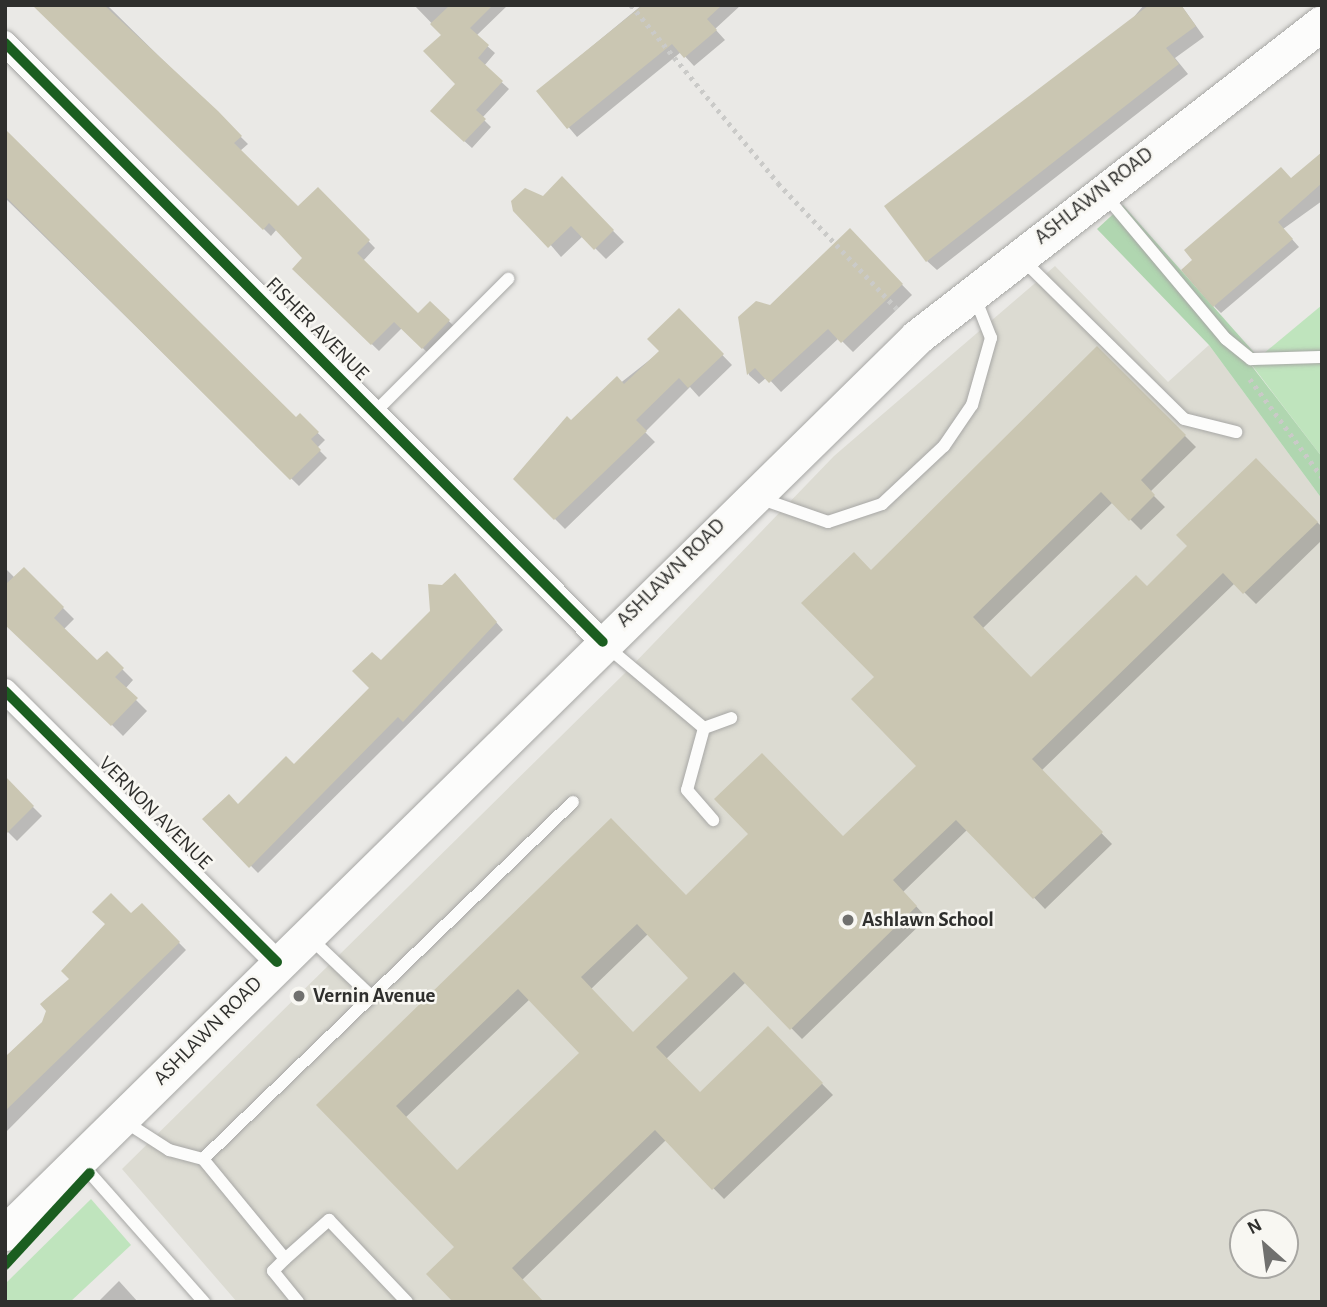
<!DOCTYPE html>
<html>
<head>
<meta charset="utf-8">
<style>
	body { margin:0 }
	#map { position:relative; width:1327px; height:1307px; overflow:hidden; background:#eae9e6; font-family:"Alegreya Sans",sans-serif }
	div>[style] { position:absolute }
	.built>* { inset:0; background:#dcdbd2 }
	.green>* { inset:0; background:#bfe4bd }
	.forest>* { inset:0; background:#b0d6b0 }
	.shadow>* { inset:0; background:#0003 }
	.building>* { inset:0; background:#cac6b2 }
	.path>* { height:4.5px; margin-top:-2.25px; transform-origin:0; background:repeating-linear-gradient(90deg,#cacac8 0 3.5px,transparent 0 8.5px) }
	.roads { filter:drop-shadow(0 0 2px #a7a7a5) drop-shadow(0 0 2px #a7a7a5) }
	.lane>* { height:12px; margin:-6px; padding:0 6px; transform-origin:6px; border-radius:6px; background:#fcfcfb }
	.street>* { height:24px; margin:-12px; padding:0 12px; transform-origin:12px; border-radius:12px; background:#fcfcfb }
	.secondary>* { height:35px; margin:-17.5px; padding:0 17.5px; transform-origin:17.5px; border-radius:17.5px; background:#fcfcfb }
	.cycleway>* { height:10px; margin:-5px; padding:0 5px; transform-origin:5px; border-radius:5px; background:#1b5e20 }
	.dots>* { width:19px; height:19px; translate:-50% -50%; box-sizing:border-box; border:4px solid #f8f7f2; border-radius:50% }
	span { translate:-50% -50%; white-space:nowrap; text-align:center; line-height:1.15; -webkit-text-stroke:5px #f8f7f2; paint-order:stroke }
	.street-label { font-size:21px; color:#2f2f2d }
	.poi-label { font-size:21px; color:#2f2f2d; font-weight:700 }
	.left { translate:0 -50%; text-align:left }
	.frame { position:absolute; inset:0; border:7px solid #2f2f2d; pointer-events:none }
	.north { position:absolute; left:1229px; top:1209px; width:70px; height:70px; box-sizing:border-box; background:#f8f7f2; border:2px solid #a8a7a3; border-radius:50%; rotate:332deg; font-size:19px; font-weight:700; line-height:28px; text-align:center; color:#2f2f2d }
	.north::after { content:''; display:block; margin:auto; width:24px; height:32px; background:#70706e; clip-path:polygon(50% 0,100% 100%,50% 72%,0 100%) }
</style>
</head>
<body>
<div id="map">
	<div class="built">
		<div style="clip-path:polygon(evenodd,1055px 266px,1168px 382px,1209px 345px,1322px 499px,1322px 1302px,237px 1302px,122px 1169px,626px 672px,834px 456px,1055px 266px,1243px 1223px,1285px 1223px,1285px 1265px,1243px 1265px,1243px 1223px)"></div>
	</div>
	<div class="green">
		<div style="clip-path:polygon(1322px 305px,1322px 457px,1251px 364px)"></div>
		<div style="clip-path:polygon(91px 1199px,131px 1245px,70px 1302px,5px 1302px,5px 1284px)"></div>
	</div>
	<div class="forest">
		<div style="clip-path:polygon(1123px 205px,1259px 358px,1251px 365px,1322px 457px,1322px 499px,1209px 345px,1097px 229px)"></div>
	</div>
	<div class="shadow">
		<div style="clip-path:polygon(38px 5px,107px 5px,248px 144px,240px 151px,298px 209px,318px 189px,375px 248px,363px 261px,418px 316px,430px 303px,456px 328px,430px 355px,402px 328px,379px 351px,294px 269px,305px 258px,277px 229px,271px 236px)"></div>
		<div style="clip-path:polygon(414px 5px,508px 5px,476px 36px,495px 53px,484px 66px,509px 89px,482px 118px,491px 127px,472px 148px,439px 118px,457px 83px,443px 35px)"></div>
		<div style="clip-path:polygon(642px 5px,741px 5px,715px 29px,725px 40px,694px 66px,681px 52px,577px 137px,538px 91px)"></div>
		<div style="clip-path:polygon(1144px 5px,1181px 5px,1204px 37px,1175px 58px,1188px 74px,937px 270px,927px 261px)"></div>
		<div style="clip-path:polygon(5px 132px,296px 420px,300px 416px,325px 440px,317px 448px,327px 458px,299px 486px,5px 198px)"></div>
		<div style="clip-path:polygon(1322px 154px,1322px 201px,1283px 229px,1299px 247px,1221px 313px,1214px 306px,1292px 180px)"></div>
		<div style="clip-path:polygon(562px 179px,624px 242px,606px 259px,583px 236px,561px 257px,513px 201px,543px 198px)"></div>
		<div style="clip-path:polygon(850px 231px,912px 295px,853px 352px,839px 338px,781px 392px,767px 377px,759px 384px,749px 375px,740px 318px,770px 307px)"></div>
		<div style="clip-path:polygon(679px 310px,732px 365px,699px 397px,690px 387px,645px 432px,655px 442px,565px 529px,515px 479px,571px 422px,661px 351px)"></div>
		<div style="clip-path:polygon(evenodd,1097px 348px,1196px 447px,1150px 492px,1165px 507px,1141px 530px,1113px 502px,982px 629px,1031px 679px,1147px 588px,1190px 546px,1256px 460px,1322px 527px,1322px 540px,1256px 604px,1235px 583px,1041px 771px,1112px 844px,1045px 909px,968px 829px,903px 892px,927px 918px,802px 1039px,746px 982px,666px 1059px,700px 1095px,768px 1029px,833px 1095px,724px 1199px,666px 1140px,522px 1280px,456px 1247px,319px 1105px,611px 821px,686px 897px,843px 839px,918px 766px,876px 677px,872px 572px,1097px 348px,648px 934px,690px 978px,633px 1034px,591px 989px,648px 934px,1097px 348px,530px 999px,582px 1053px,458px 1172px,405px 1118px,530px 999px)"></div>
		<div style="clip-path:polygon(5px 568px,15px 578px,24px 569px,74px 619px,63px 630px,97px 663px,107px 654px,133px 680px,125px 689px,147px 711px,123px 736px,5px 617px)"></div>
		<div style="clip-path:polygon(462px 583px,503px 630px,258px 873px,205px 819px,238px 806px,294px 767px,371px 688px,381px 663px,432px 612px,443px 587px)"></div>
		<div style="clip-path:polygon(5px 779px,42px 816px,17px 841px,5px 829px)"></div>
		<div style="clip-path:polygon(142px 905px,186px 950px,5px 1133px,5px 1057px,44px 1023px,71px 979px)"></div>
		<div style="clip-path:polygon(119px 1281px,138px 1302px,98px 1302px)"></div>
	</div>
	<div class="building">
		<div style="clip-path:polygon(32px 5px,104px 5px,218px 111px,242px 136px,234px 143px,298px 206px,318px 187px,370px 240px,357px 253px,418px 313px,430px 301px,450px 320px,422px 349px,394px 322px,371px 345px,292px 269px,302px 258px,269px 223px,263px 230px)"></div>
		<div style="clip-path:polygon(450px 5px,493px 5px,470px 28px,489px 45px,478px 58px,503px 81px,476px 110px,486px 119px,464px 142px,430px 111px,455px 84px,423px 51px,441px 35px,430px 24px)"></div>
		<div style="clip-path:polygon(643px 5px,722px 5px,707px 19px,717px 30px,684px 58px,672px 44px,567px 129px,536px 91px)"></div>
		<div style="clip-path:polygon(1149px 5px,1181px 5px,1196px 26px,1166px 48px,1179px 64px,926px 262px,884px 206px)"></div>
		<div style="clip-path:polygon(5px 129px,296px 417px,300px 413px,319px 432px,311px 439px,321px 450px,290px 480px,5px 196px)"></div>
		<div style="clip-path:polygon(1322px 152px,1322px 183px,1278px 222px,1293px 239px,1213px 307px,1181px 270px,1192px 260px,1184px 250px,1281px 167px,1291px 178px)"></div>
		<div style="clip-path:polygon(562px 176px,614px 230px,594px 250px,571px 226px,548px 248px,513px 211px,511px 201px,525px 188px,543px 196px)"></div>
		<div style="clip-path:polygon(850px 228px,903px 284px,841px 343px,828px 329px,769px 383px,755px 368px,747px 375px,738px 317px,756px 301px,770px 305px)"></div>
		<div style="clip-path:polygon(679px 308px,724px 354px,688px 388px,679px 378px,636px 420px,647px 431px,554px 520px,513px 479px,567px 416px,571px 420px,617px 376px,624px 384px,659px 351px,647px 339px)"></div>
		<div style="clip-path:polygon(evenodd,1097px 346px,1186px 435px,1141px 480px,1155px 495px,1129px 521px,1101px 492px,973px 617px,1031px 677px,1136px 575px,1147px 586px,1187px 546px,1176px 535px,1256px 458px,1318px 522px,1243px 594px,1223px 573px,1032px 759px,1103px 832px,1033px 899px,956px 820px,893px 880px,917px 906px,790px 1030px,734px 972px,656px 1047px,700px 1092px,768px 1026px,823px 1083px,712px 1190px,655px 1130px,512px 1268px,544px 1302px,453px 1302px,426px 1274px,454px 1247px,316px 1105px,611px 818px,686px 895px,748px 834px,714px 799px,762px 753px,843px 836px,916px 766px,851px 699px,874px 677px,801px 603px,854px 552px,871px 570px,1097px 346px,637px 924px,688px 978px,633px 1032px,581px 977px,637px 924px,1097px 346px,518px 989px,579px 1053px,457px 1170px,396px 1106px,518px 989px)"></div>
		<div style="clip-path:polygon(24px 567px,64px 607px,54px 618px,97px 660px,107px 651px,124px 668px,115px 677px,138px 698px,111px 726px,5px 625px,5px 585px)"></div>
		<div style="clip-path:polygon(455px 573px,497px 622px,403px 722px,398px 717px,249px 868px,202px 819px,229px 794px,238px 804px,286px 756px,294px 764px,369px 688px,352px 671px,372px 652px,381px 660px,430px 611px,428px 584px,442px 585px)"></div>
		<div style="clip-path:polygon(5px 776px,34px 806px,5px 835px)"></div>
		<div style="clip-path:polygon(111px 893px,131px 913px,142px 903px,180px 942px,5px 1111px,5px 1057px,42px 1022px,46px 1011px,40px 1004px,69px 979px,61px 971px,105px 924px,92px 912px)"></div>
	</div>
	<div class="path">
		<div style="left:631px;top:5px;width:231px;rotate:50.4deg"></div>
		<div style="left:778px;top:183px;width:176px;rotate:46.6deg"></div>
		<div style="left:1250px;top:379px;width:122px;rotate:53.7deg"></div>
	</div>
	<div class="roads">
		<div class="lane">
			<div style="left:1105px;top:195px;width:188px;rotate:50deg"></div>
			<div style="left:1226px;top:339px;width:32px;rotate:39deg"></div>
			<div style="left:1251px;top:359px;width:71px;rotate:-1.6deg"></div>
			<div style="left:1023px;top:260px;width:226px;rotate:44.6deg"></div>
			<div style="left:1184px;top:419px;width:54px;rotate:14deg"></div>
			<div style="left:374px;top:413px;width:190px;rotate:-45deg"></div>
			<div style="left:759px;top:498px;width:73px;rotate:19.2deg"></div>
			<div style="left:828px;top:522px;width:57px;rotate:-18.4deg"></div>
			<div style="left:882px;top:504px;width:85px;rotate:-43.1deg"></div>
			<div style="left:944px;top:446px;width:50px;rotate:-55.7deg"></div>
			<div style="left:972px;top:405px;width:70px;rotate:-74.2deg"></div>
			<div style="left:991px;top:338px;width:46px;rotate:-111.6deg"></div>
			<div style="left:605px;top:645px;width:129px;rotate:40deg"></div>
			<div style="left:704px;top:728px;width:64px;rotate:105.3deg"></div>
			<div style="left:687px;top:790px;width:40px;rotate:49deg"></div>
			<div style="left:704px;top:728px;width:29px;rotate:-20deg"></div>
			<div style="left:308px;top:936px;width:87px;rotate:43.6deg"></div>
			<div style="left:124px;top:1121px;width:54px;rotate:32.8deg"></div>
			<div style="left:169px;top:1150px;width:35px;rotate:15deg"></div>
			<div style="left:203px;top:1159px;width:129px;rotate:50.6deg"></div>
			<div style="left:285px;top:1259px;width:17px;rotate:135deg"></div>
			<div style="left:273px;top:1271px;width:40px;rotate:51deg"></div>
			<div style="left:203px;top:1159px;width:514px;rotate:-43.98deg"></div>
			<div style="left:81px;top:1163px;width:186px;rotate:48.5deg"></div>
			<div style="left:285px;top:1259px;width:59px;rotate:-41.6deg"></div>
			<div style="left:329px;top:1220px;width:113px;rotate:46.4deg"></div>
		</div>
		<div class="street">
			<div style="left:5px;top:43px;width:846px;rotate:45.05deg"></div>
			<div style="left:5px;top:691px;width:384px;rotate:44.9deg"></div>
		</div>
		<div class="secondary">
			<div style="left:5px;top:1233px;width:1278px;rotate:-44.49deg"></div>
			<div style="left:917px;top:337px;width:512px;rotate:-37.79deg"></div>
		</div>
	</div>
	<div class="cycleway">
		<div style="left:5px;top:43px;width:846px;rotate:45.05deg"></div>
		<div style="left:5px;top:691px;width:384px;rotate:44.9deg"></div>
		<div style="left:5px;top:1265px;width:125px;rotate:-47.3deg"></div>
	</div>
	<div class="dots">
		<div style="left:848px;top:920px;background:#70706e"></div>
		<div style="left:299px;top:996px;background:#70706e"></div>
	</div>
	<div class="street-label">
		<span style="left:1094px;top:196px;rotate:-38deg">ASHLAWN ROAD</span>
		<span style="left:317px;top:329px;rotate:45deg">FISHER AVENUE</span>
		<span style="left:671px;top:573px;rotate:-45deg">ASHLAWN ROAD</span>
		<span style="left:155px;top:813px;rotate:45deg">VERNON AVENUE</span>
		<span style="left:208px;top:1031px;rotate:-45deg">ASHLAWN ROAD</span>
	</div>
	<div class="poi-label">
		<span class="left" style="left:862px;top:920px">Ashlawn School</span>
		<span class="left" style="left:313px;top:996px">Vernin Avenue</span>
	</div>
	<div class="frame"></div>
	<div class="north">N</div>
</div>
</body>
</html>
